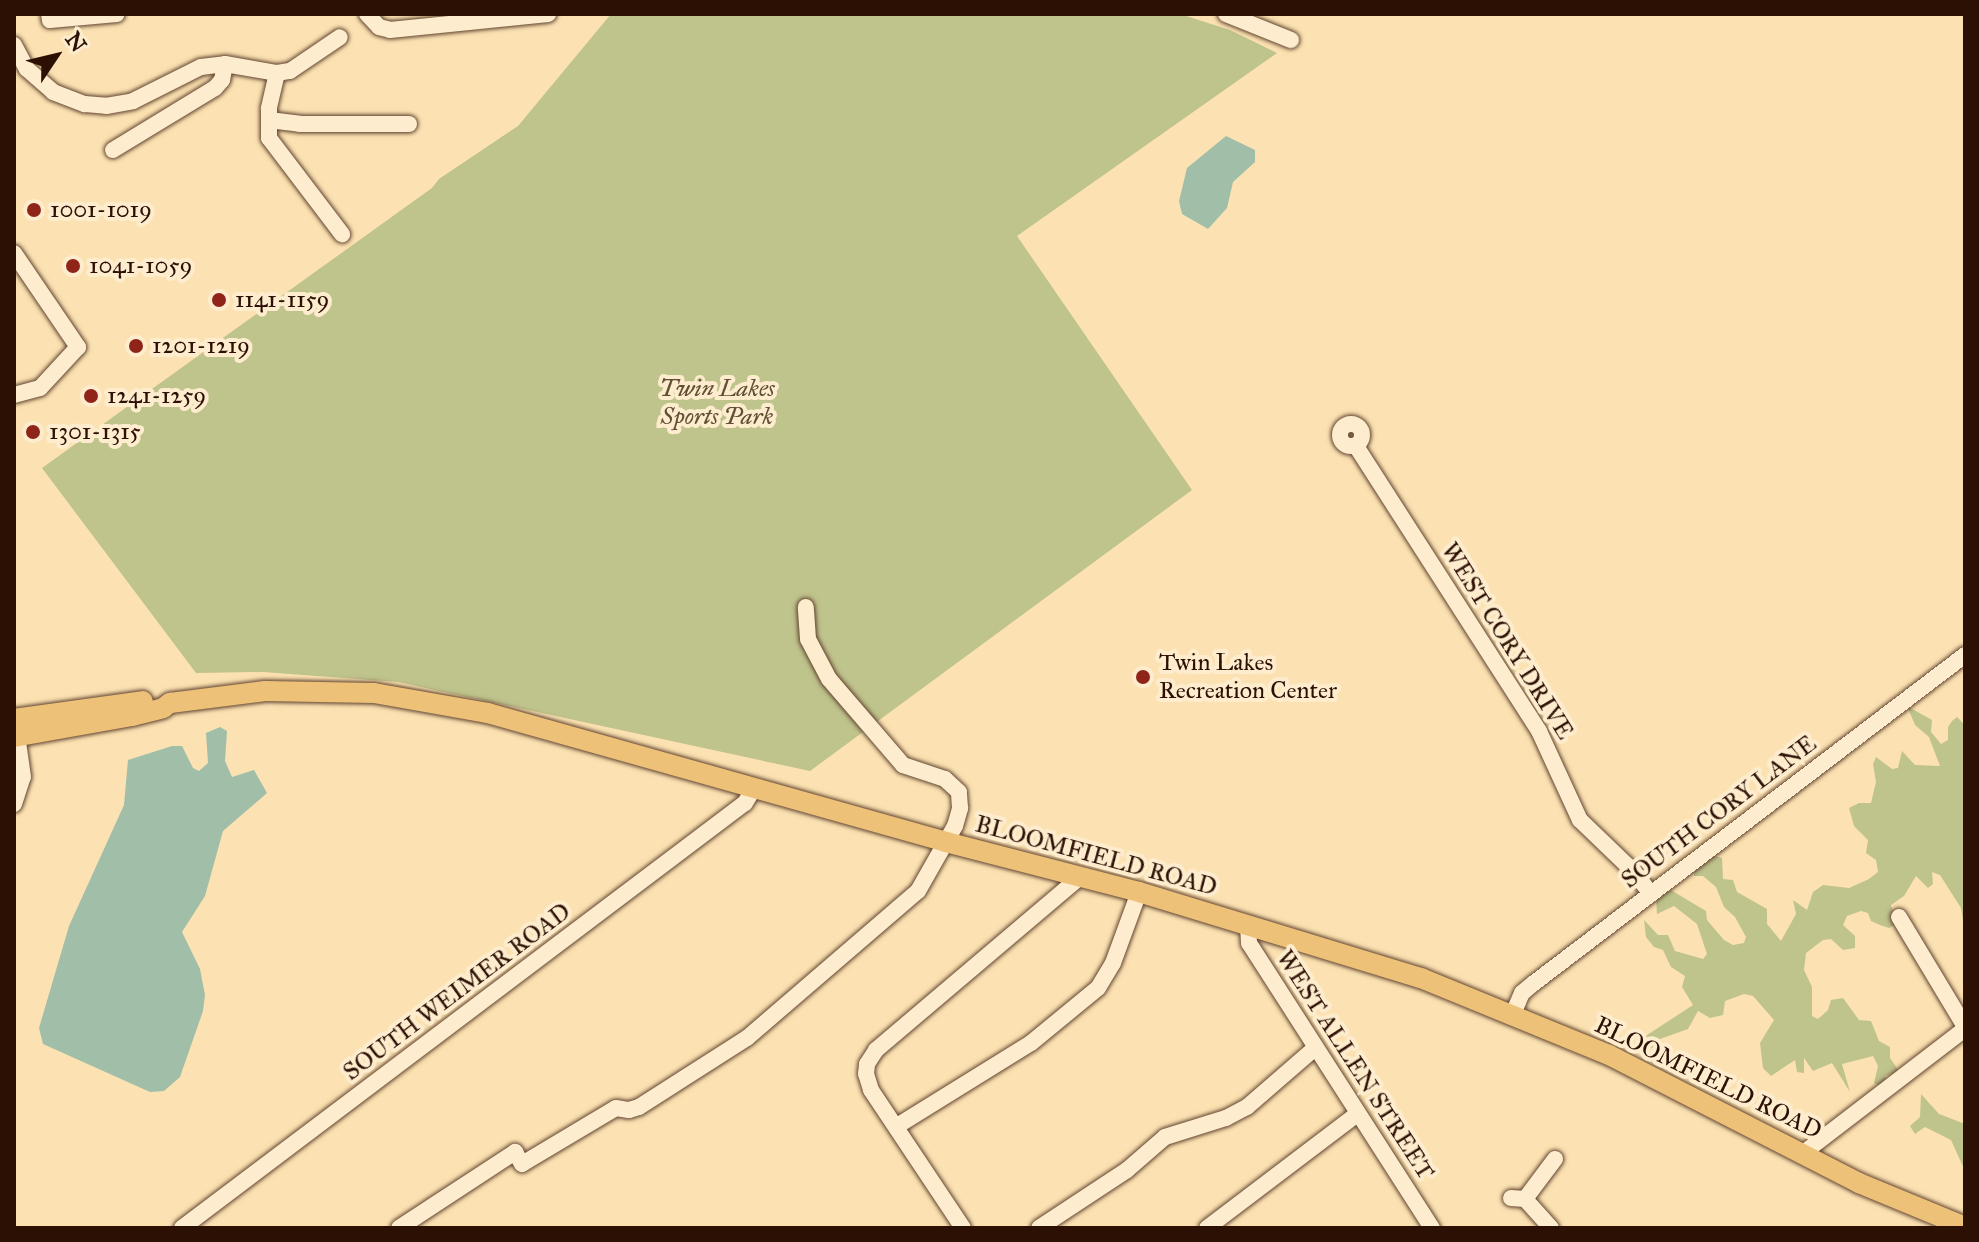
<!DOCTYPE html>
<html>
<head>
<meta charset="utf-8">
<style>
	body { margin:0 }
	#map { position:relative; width:1979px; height:1242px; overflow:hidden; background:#fce2b2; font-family:"IM FELL Great Primer",serif }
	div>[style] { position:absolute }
	.green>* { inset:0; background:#bfc38c }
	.water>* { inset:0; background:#a0bea8 }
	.roads { filter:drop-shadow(0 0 2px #614430) drop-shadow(0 0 2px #614430) }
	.minor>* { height:16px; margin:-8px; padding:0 8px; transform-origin:8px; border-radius:8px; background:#fdeccd }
	.minor>.ring { margin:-8px; padding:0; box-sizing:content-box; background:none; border:16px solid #fdeccd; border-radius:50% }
	.major>* { height:20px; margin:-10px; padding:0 10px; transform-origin:10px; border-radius:10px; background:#eec179 }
	.dots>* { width:22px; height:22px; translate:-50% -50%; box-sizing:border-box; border:4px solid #fdeccd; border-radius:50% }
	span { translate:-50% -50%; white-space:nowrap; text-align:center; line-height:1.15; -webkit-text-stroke:8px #fdeccd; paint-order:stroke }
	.poi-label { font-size:24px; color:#2d1004 }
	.left { translate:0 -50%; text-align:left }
	.park-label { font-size:24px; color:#604f34; font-style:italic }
	.street-label { font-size:24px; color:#2d1004 }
	.frame { position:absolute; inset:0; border:16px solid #2d1004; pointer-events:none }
	.north { position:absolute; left:16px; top:16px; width:80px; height:80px; -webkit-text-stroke:6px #fdeccd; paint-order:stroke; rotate:55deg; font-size:22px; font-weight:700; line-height:32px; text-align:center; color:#2d1004 }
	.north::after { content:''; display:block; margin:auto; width:28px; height:36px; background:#2d1004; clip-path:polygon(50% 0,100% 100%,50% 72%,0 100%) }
</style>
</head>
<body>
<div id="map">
	<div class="green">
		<div style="clip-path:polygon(611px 14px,1180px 14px,1230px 30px,1277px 53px,1017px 236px,1192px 490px,810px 771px,398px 682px,263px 672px,196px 673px,42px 468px,432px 188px,439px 179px,518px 126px)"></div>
		<div style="clip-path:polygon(1907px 706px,1932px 720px,1931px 732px,1941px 744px,1948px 740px,1948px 727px,1952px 721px,1957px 717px,1965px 725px,1965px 934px,1961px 908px,1940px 875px,1932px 872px,1933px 884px,1928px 888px,1916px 876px,1904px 896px,1891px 905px,1897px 924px,1889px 928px,1880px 925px,1871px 921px,1868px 913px,1861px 911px,1847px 916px,1843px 925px,1855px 936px,1855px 948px,1843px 950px,1831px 939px,1823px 940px,1806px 953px,1804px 970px,1812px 987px,1812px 1016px,1818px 1019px,1828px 1010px,1831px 1000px,1843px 998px,1859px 1020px,1871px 1021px,1879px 1041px,1890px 1047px,1890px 1058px,1899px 1071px,1885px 1076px,1887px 1083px,1882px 1087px,1874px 1083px,1878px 1066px,1873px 1056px,1842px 1064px,1850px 1092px,1832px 1063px,1813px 1071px,1804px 1058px,1804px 1073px,1797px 1072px,1795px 1060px,1771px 1076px,1763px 1068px,1760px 1043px,1774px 1020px,1753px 996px,1744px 994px,1725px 1001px,1723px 1015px,1710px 1018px,1698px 1011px,1688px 1029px,1660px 1039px,1654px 1047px,1644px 1050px,1638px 1041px,1693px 1005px,1682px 987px,1685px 976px,1671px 967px,1663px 950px,1654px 947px,1646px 937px,1644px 920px,1658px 935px,1668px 935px,1675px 951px,1703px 959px,1707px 954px,1697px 924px,1674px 906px,1657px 914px,1656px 897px,1669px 889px,1706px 911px,1707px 920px,1724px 940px,1733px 945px,1744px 943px,1746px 937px,1735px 917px,1724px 907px,1716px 887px,1703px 876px,1694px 876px,1694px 868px,1704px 862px,1715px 856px,1722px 858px,1723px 879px,1733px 880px,1737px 892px,1767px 909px,1767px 924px,1781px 941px,1796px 914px,1793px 900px,1807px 910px,1813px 892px,1823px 885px,1849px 888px,1869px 879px,1878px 872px,1876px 860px,1866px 853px,1868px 840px,1854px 826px,1849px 808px,1859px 803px,1871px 803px,1876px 782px,1873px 764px,1876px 757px,1892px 769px,1898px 768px,1902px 751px,1915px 765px,1940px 766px,1929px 737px,1915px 725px)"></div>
		<div style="clip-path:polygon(1921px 1094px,1939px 1114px,1965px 1124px,1965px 1171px,1951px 1140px,1925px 1127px,1915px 1134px,1910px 1126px,1920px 1117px)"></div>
	</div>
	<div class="water">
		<div style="clip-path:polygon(1226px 136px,1255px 150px,1255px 162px,1233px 182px,1227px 208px,1208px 229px,1182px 214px,1179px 201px,1187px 168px)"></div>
		<div style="clip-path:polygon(220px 727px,227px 731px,225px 761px,232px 777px,254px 770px,267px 793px,223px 831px,205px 896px,182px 932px,200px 969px,205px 995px,203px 1011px,180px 1077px,164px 1091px,150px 1092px,43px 1044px,39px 1028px,69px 926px,124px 805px,128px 760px,172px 746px,182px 746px,193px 768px,199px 771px,208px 763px,206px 733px)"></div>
	</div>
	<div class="roads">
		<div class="minor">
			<div style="left:49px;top:14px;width:6px;rotate:81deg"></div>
			<div style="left:50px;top:20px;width:67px;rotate:-5.1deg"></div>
			<div style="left:367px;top:14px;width:18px;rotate:47deg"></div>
			<div style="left:379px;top:27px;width:11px;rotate:15deg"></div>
			<div style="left:390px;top:30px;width:159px;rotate:-5.8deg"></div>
			<div style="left:1226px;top:14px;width:70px;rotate:21.8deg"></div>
			<div style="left:14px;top:45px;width:27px;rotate:62deg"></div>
			<div style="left:27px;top:69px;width:35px;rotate:41deg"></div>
			<div style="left:53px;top:92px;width:34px;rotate:21deg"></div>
			<div style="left:85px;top:104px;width:21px;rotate:5deg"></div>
			<div style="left:106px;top:106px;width:27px;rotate:-10deg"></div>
			<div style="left:133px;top:101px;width:76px;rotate:-26.6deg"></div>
			<div style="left:201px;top:67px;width:24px;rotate:-7deg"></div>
			<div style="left:225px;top:64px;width:53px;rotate:9.8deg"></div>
			<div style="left:277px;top:73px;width:13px;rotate:-9deg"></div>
			<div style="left:290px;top:71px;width:60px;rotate:-34.2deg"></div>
			<div style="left:277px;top:73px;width:37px;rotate:103deg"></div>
			<div style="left:269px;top:109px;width:29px;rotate:90deg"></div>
			<div style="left:269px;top:138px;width:121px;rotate:52.8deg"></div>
			<div style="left:269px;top:120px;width:31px;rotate:7deg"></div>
			<div style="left:300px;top:124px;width:109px"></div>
			<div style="left:113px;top:150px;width:119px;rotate:-31.3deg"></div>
			<div style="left:215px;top:88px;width:11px;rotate:-49deg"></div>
			<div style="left:222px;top:80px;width:16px;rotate:-79deg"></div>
			<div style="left:14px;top:253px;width:114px;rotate:55.8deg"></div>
			<div style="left:78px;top:347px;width:56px;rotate:132.8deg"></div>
			<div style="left:40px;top:388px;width:27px;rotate:165deg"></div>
			<div class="ring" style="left:1340px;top:424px;width:6px;height:6px"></div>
			<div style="left:1356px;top:446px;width:339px;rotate:57.3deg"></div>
			<div style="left:1539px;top:731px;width:98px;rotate:65.3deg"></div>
			<div style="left:1580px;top:820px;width:75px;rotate:43.9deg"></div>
			<div style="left:1634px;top:872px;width:28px;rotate:52deg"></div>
			<div style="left:14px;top:804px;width:28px;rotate:-72deg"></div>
			<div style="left:23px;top:777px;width:49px;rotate:-98.1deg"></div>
			<div style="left:1899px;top:917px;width:128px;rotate:59deg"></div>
			<div style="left:1248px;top:924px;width:19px;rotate:87deg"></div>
			<div style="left:1249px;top:943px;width:339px;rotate:57.3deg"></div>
			<div style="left:1513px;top:1014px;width:23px;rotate:-67deg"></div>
			<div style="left:1522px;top:993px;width:16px;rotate:-40deg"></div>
			<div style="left:1534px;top:983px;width:542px;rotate:-37.27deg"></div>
			<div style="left:897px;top:1126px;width:158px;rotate:-31.8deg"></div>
			<div style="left:1031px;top:1043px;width:87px;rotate:-39.4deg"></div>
			<div style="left:1098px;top:988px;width:29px;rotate:-59deg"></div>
			<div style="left:1113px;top:963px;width:76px;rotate:-69.9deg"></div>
			<div style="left:1802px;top:1154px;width:205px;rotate:-37.5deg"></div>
			<div style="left:1511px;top:1198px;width:14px;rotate:4deg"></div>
			<div style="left:1525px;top:1199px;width:50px;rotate:-53.1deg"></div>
			<div style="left:1525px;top:1199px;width:39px;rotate:48deg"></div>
			<div style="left:182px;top:1228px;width:705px;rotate:-37.05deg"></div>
			<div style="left:745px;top:803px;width:17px;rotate:-59deg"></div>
			<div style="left:399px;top:1228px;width:139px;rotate:-33.2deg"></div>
			<div style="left:515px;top:1152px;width:14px;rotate:60deg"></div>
			<div style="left:522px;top:1164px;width:109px;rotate:-30.8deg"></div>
			<div style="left:616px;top:1108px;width:13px;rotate:9deg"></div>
			<div style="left:629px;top:1110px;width:10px;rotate:-17deg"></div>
			<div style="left:639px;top:1107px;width:128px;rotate:-32.6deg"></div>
			<div style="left:747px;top:1038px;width:225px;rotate:-40.7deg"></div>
			<div style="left:918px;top:891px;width:75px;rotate:-60.4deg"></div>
			<div style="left:955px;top:826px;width:19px;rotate:-74deg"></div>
			<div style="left:960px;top:808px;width:16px;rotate:-94deg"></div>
			<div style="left:959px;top:792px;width:19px;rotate:-137deg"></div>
			<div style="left:945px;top:779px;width:44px;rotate:-161.6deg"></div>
			<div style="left:903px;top:765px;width:113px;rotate:-130.7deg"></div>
			<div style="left:829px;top:679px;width:45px;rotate:-117.7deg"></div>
			<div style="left:808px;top:639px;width:32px;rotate:-94deg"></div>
			<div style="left:963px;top:1228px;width:166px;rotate:-123.7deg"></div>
			<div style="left:871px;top:1090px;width:17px;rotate:-107deg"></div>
			<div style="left:866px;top:1074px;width:10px;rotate:-84deg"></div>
			<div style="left:867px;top:1064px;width:17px;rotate:-57deg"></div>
			<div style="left:876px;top:1050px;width:267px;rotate:-40.3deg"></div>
			<div style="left:1039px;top:1228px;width:105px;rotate:-33.4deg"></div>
			<div style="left:1127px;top:1170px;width:50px;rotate:-41deg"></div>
			<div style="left:1165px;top:1137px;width:64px;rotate:-17.3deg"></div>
			<div style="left:1226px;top:1118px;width:24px;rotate:-28deg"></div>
			<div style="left:1247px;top:1107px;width:90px;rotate:-40.9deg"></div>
			<div style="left:1207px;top:1228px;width:188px;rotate:-37.2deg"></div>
		</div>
		<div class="major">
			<div style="left:14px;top:719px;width:130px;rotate:-7.9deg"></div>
			<div style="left:14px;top:737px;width:120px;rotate:-10.1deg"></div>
			<div style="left:132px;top:716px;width:32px;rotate:-14deg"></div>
			<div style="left:163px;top:708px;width:9px;rotate:-36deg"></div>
			<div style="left:170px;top:703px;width:96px;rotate:-7.2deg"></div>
			<div style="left:265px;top:691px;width:109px;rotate:1.1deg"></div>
			<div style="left:374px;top:693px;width:116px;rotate:10deg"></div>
			<div style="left:488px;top:713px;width:476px;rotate:15.7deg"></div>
			<div style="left:946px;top:842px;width:199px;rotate:14.5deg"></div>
			<div style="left:1139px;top:892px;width:295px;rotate:17deg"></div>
			<div style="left:1421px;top:978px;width:203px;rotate:22.3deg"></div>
			<div style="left:1609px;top:1055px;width:281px;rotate:27.1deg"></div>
			<div style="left:1859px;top:1183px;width:115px;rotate:22.5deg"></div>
		</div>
	</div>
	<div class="dots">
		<div style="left:34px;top:210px;background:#8f2418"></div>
		<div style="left:73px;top:266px;background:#8f2418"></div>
		<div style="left:219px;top:300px;background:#8f2418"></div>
		<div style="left:136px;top:346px;background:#8f2418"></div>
		<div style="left:91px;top:396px;background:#8f2418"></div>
		<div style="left:33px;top:432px;background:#8f2418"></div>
		<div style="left:1143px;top:677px;background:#8f2418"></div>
	</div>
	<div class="poi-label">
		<span class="left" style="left:50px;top:210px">1001-1019</span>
		<span class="left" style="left:89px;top:266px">1041-1059</span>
		<span class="left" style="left:235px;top:300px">1141-1159</span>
		<span class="left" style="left:152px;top:346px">1201-1219</span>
		<span class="left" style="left:107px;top:396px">1241-1259</span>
		<span class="left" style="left:49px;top:432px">1301-1315</span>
		<span class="left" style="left:1159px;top:677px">Twin Lakes<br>Recreation Center</span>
	</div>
	<div class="park-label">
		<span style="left:717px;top:403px">Twin Lakes<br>Sports Park</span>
	</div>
	<div class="street-label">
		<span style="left:1507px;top:641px;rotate:58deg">WEST CORY DRIVE</span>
		<span style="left:1719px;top:812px;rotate:-37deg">SOUTH CORY LANE</span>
		<span style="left:1096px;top:856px;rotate:15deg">BLOOMFIELD ROAD</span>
		<span style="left:457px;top:992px;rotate:-37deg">SOUTH WEIMER ROAD</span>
		<span style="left:1355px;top:1065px;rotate:57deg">WEST ALLEN STREET</span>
		<span style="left:1708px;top:1078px;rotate:26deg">BLOOMFIELD ROAD</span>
	</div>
	<div class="frame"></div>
	<div class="north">N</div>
</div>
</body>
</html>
